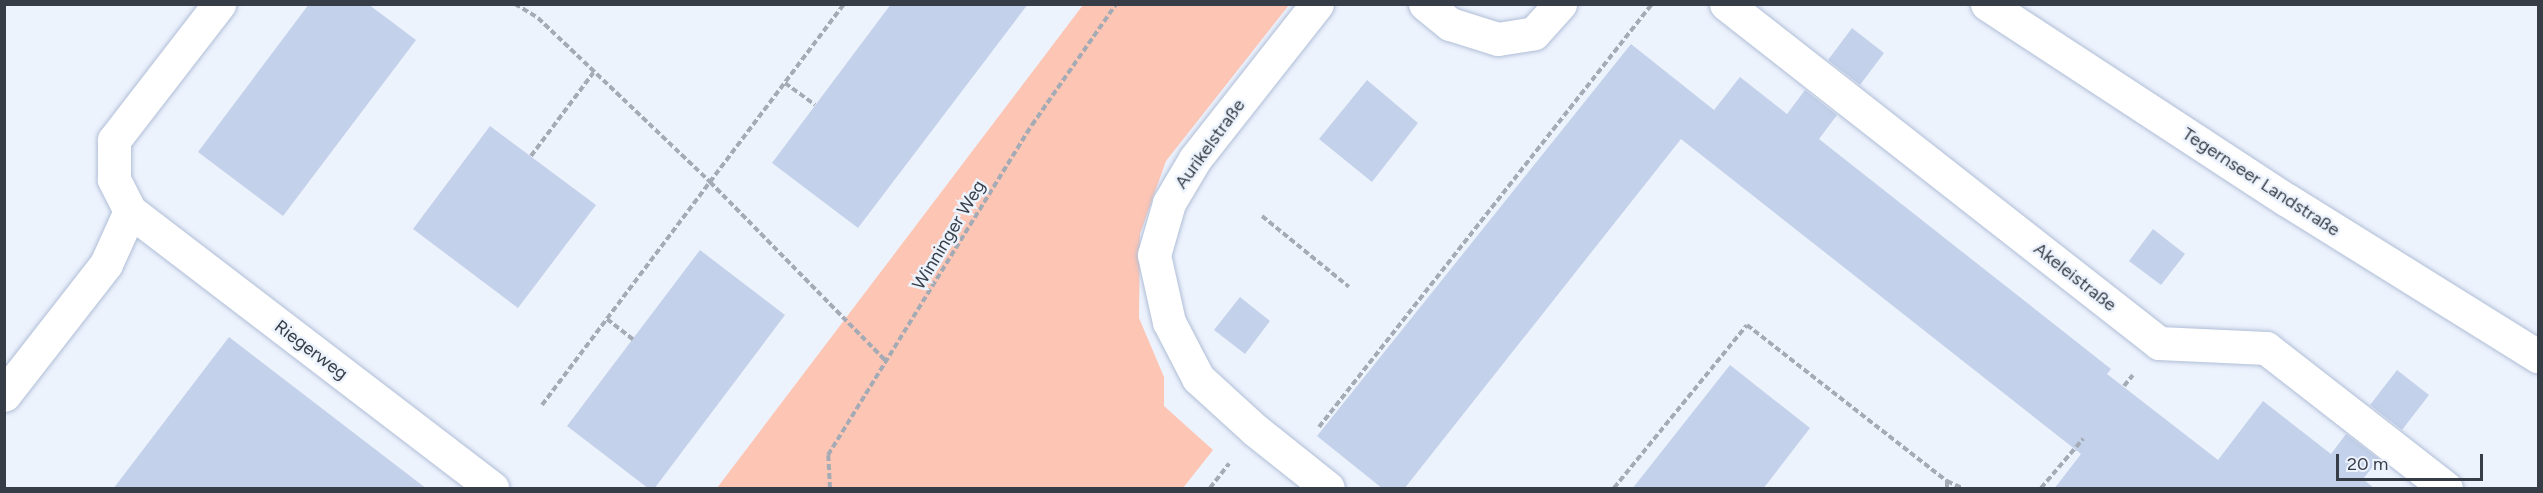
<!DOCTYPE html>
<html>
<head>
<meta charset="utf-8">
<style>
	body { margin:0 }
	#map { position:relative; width:2543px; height:493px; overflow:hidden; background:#edf3fd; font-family:Figtree,sans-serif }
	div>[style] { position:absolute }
	.green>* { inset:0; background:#fdc5b4 }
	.building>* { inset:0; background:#c3d1ea }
	.path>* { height:4px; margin-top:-2px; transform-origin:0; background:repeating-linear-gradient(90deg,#a5abb5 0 6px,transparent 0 9px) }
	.roads { filter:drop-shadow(0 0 2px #b0bed7) drop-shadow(0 0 2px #b0bed7) }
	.minor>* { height:33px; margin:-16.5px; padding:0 16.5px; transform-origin:16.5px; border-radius:16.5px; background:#fff }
	.major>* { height:33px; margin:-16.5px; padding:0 16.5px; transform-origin:16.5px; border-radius:16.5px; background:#fff }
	span { translate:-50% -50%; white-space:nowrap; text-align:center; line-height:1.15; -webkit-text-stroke:5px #edf3fd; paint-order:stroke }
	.street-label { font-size:18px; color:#373d47 }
	.frame { position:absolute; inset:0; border:6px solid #373d47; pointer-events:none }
	.scale { position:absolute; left:2336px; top:454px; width:147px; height:27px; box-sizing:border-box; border:3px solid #373d47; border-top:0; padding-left:8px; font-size:18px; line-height:21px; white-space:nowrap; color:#373d47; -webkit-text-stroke:4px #edf3fd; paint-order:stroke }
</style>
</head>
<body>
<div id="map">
	<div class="green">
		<div style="clip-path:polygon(1083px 5px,1289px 5px,1166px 161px,1140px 234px,1139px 318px,1164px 377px,1164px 406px,1213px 450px,1183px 488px,717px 488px)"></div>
	</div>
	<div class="building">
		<div style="clip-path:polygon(309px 4px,368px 4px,416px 40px,283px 216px,198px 152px)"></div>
		<div style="clip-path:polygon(891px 4px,1028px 4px,858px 228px,772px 163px)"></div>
		<div style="clip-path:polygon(1852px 28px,1884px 53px,1860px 85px,1828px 60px)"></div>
		<div style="clip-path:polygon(1631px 44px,1714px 110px,1740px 77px,1787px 114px,1805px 90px,1837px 115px,1819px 139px,2111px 369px,2107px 374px,2218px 460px,2263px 401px,2331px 454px,2346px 434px,2379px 459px,2363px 479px,2375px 489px,2054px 489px,2081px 454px,1681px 139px,1404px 489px,1383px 489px,1317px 436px)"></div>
		<div style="clip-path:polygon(1367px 80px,1418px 123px,1372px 182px,1319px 139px)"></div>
		<div style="clip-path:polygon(490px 126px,596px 205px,518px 308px,413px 229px)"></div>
		<div style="clip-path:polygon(2153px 229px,2185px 254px,2161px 285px,2129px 261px)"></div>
		<div style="clip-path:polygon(700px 250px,785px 315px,654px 489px,649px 489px,567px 426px)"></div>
		<div style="clip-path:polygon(1240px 297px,1270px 321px,1245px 354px,1214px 330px)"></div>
		<div style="clip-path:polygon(229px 337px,427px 489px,113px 489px)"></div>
		<div style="clip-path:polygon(1730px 365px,1810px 428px,1763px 489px,1632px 489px)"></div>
		<div style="clip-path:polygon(2397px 370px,2429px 395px,2402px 430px,2370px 405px)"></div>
	</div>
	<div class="path">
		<div style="left:515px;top:4px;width:27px;rotate:31deg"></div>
		<div style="left:538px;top:18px;width:238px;rotate:43.6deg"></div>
		<div style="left:710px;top:182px;width:252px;rotate:45.5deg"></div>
		<div style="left:785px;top:83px;width:37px;rotate:36deg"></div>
		<div style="left:531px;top:156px;width:104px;rotate:-53.2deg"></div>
		<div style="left:1262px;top:216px;width:112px;rotate:39.2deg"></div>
		<div style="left:607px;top:319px;width:33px;rotate:38deg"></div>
		<div style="left:2124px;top:386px;width:14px;rotate:-51deg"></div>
		<div style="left:542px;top:405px;width:502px;rotate:-53.02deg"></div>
		<div style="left:1319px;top:427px;width:538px;rotate:-51.79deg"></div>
		<div style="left:1947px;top:481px;width:17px;rotate:25deg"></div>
		<div style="left:830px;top:488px;width:33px;rotate:-93deg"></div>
		<div style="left:828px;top:455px;width:388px;rotate:-58.3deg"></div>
		<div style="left:1032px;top:125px;width:147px;rotate:-55.2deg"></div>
		<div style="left:1210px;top:488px;width:31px;rotate:-52deg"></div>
		<div style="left:1614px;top:488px;width:210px;rotate:-50.8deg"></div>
		<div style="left:1747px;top:325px;width:254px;rotate:38deg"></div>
		<div style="left:1947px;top:481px;width:7px;rotate:90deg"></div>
		<div style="left:2041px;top:488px;width:65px;rotate:-49.4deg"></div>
	</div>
	<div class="roads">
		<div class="minor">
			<div style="left:1317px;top:4px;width:197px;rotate:128.2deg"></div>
			<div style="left:1195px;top:159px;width:51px;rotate:120.6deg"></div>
			<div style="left:1169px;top:203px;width:54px;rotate:106.1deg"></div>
			<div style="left:1154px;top:255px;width:69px;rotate:77.4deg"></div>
			<div style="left:1169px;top:322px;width:63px;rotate:62.6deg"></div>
			<div style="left:1198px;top:378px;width:77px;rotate:42.4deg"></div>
			<div style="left:1255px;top:430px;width:93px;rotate:38.5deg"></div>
			<div style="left:1425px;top:4px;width:32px;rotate:39deg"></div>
			<div style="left:1450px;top:24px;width:50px;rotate:17.4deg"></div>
			<div style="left:1498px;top:39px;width:36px;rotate:-9deg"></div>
			<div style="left:1534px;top:33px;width:39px;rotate:-48deg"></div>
			<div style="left:1726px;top:4px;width:550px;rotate:38.06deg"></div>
			<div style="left:2159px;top:343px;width:107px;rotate:2.7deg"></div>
			<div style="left:2266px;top:348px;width:228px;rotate:37.9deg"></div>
			<div style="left:130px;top:211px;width:456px;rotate:37.4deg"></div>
			<div style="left:4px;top:395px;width:166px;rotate:-52.1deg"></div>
			<div style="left:106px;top:264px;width:58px;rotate:-65.6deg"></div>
			<div style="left:130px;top:211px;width:36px;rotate:-117deg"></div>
			<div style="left:114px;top:179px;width:39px;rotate:-90deg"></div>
			<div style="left:114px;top:140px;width:172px;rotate:-52.3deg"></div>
		</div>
		<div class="major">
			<div style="left:1987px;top:4px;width:358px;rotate:33.2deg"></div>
			<div style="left:2287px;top:200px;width:296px;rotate:31.9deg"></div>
		</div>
	</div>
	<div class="street-label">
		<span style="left:1210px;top:144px;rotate:-54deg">Aurikelstraße</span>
		<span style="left:2261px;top:182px;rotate:33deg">Tegernseer Landstraße</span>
		<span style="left:949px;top:235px;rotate:-59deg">Winninger Weg</span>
		<span style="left:2075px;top:277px;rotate:38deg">Akeleistraße</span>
		<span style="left:311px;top:350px;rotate:37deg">Riegerweg</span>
	</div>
	<div class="frame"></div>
	<div class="scale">20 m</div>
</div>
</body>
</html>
